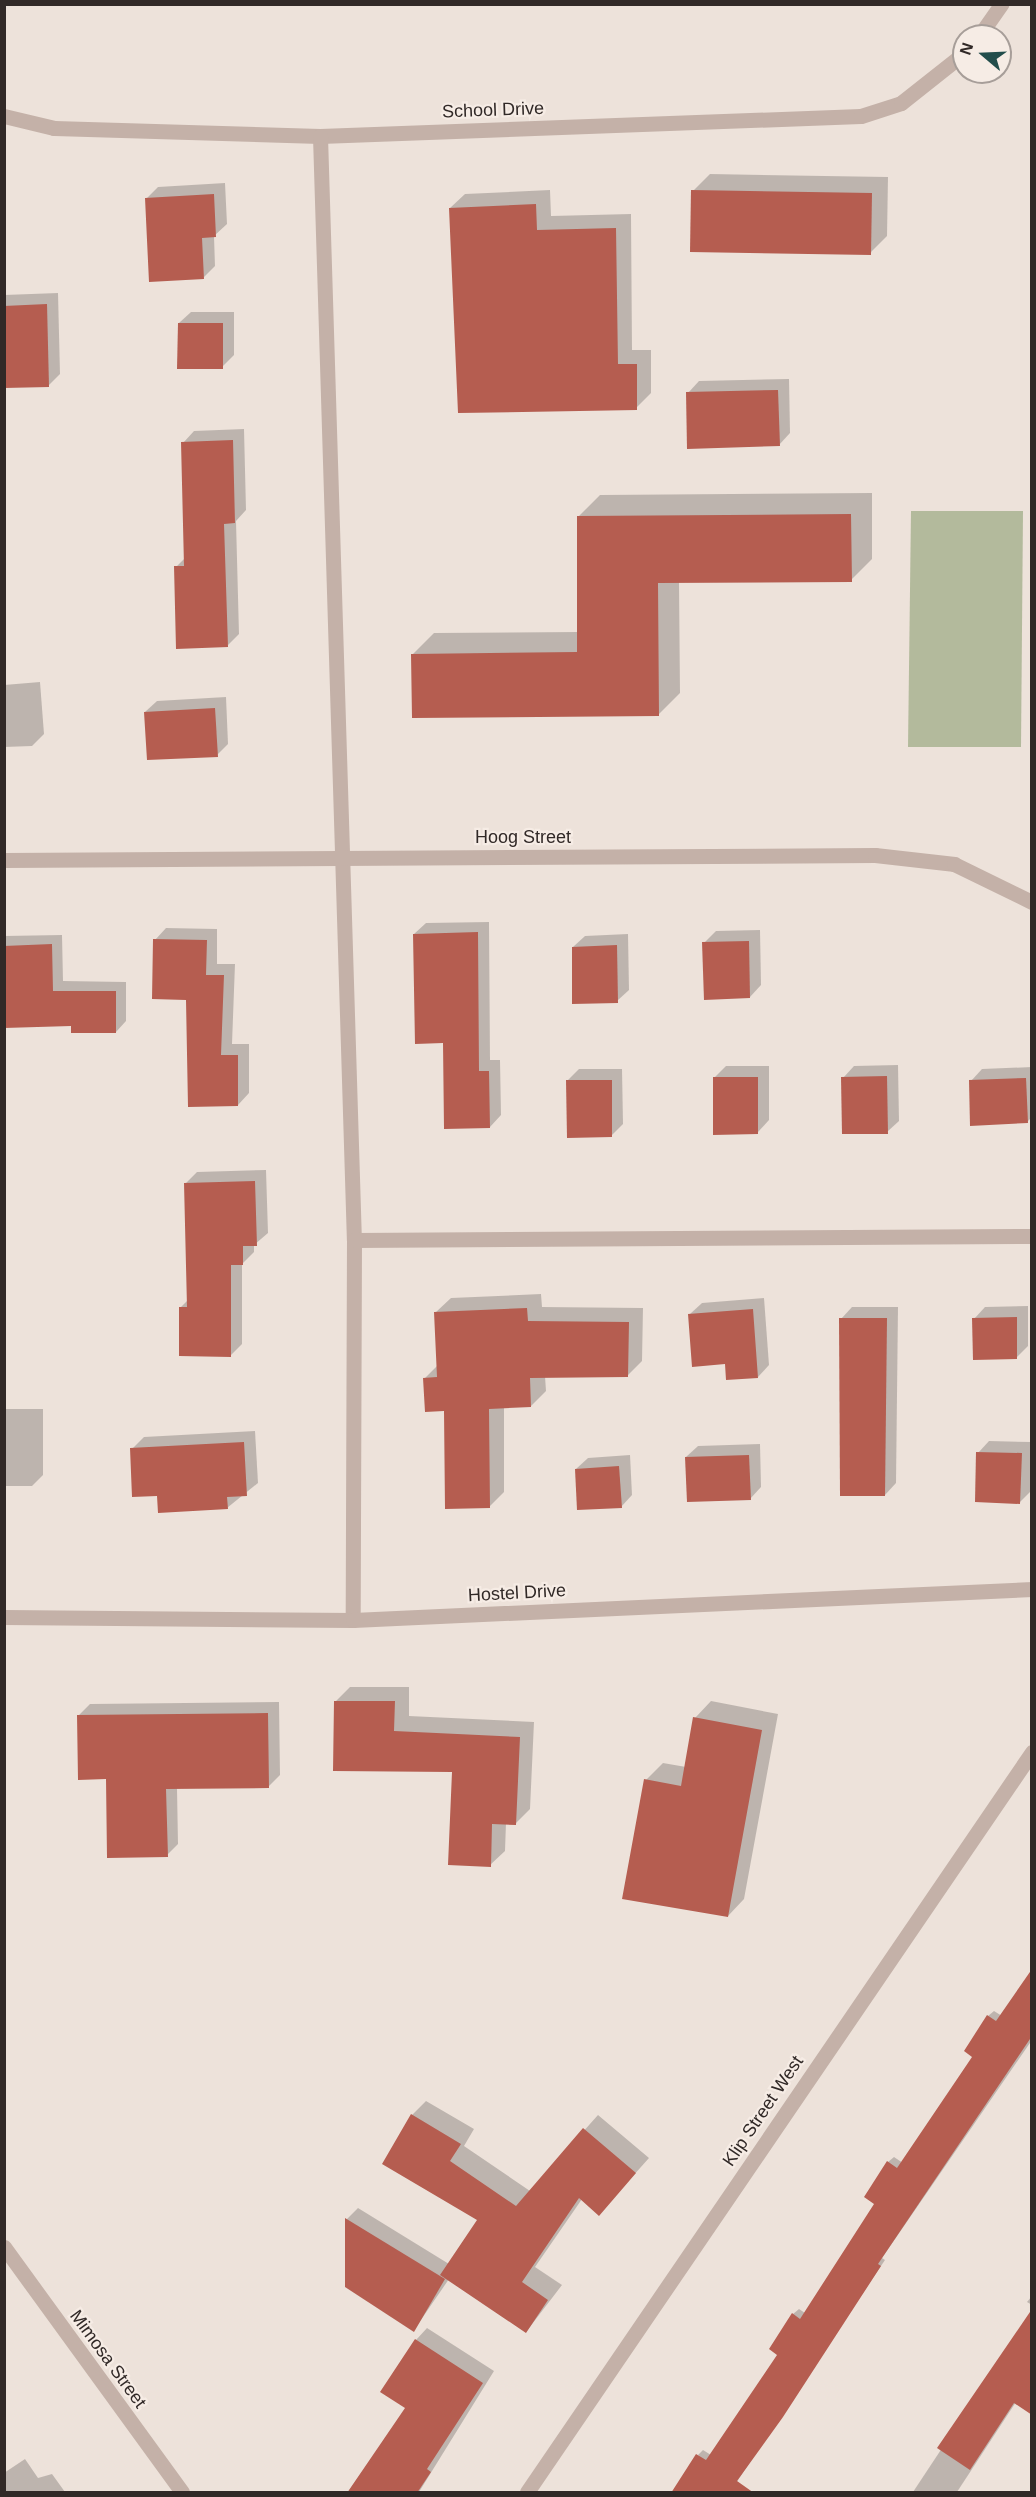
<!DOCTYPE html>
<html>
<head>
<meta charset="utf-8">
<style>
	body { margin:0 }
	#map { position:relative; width:1036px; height:2497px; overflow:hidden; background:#ede2da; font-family:Helvetica,sans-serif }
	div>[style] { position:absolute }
	.green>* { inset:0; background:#b3ba9c }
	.shadow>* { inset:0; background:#0003 }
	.building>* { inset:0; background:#b55d50 }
	.street>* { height:15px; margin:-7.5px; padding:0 7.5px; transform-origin:7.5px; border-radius:7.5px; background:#c4b1a8 }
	span { translate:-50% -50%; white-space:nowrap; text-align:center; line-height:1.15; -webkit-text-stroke:4.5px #f6ece5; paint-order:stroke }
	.street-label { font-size:18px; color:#312927 }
	.frame { position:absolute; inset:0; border:6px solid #312927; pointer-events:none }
	.north { position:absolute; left:952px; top:24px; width:60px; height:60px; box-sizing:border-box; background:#f6ece5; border:2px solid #a79e99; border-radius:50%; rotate:289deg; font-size:16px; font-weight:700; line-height:24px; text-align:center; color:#312927 }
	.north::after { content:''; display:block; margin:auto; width:21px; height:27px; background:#224d4b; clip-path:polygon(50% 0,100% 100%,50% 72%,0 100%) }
</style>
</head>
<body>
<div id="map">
	<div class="green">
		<div style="clip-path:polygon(911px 511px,1023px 511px,1021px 747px,908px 747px)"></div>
	</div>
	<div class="shadow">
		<div style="clip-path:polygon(710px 174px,888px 177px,887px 236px,870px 253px,693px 191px)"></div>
		<div style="clip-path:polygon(225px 183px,227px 224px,214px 236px,215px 266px,203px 278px,146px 199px,158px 187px)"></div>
		<div style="clip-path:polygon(550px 190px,551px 216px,631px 214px,632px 350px,651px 350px,651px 393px,636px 408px,450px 208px,465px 194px)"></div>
		<div style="clip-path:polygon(58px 293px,60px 374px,49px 385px,4px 387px,4px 295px)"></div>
		<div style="clip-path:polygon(191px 312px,234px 312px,234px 355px,222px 367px,179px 323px)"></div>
		<div style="clip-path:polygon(789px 379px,790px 433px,779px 445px,688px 393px,699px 381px)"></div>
		<div style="clip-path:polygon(244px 429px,246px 510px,236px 521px,239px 634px,228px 645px,176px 567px,186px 557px,183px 443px,194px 431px)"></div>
		<div style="clip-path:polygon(872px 493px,872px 559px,851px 580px,679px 582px,680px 693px,659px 714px,413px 654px,434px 633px,579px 632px,579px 516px,600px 495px)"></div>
		<div style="clip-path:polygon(40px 682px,44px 734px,32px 746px,4px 747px,4px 685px)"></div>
		<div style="clip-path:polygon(226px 697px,228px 744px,217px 755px,145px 712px,157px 701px)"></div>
		<div style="clip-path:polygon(489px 922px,490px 1060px,500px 1060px,501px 1115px,490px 1127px,445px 1042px,414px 934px,426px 923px)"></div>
		<div style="clip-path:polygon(166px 928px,217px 929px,217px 964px,235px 964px,232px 1044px,249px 1044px,249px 1093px,238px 1105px,188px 998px,155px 940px)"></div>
		<div style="clip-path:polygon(760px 930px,761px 985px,750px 997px,704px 943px,716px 931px)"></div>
		<div style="clip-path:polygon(628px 934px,629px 990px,617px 1001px,573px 947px,585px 936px)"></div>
		<div style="clip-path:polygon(62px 935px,63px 981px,126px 982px,126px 1021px,116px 1032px,72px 1025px,4px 1027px,4px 936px)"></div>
		<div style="clip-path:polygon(898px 1065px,899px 1121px,887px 1132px,843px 1078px,854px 1066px)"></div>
		<div style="clip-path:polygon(726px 1066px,769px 1066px,769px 1120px,758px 1132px,714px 1078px)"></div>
		<div style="clip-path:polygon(1032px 1067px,1032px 1117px,1027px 1122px,971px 1081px,982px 1069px)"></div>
		<div style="clip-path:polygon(579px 1069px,622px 1069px,623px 1124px,611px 1136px,567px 1081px)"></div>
		<div style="clip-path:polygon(266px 1170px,268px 1233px,254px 1245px,254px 1252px,242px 1264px,242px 1344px,231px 1355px,181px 1307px,189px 1299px,186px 1183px,197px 1172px)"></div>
		<div style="clip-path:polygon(541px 1294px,542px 1307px,643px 1308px,642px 1361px,627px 1376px,545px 1376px,546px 1391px,531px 1406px,504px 1407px,504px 1492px,490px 1506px,445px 1409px,425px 1378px,438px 1365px,436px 1312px,451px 1298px)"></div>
		<div style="clip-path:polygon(764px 1298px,769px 1365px,758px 1377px,726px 1362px,690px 1314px,702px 1303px)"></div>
		<div style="clip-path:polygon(1028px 1306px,1028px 1346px,1017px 1357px,974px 1319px,985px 1307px)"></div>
		<div style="clip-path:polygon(852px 1307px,898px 1307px,896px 1483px,885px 1495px,841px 1319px)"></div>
		<div style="clip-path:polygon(4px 1409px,43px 1409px,43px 1475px,32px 1486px,4px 1486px)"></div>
		<div style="clip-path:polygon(255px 1431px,258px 1483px,227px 1508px,158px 1494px,132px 1449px,144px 1437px)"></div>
		<div style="clip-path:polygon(989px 1441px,1032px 1442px,1031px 1491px,1020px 1502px,978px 1453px)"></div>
		<div style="clip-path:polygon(760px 1444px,761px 1487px,750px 1499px,686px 1457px,698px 1446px)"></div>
		<div style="clip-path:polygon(630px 1455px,632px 1495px,621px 1507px,576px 1469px,588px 1458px)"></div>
		<div style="clip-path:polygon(350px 1687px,409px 1687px,409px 1716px,534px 1722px,530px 1809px,515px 1824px,506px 1823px,505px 1851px,490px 1865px,454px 1771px,335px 1702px)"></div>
		<div style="clip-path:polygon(711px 1701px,778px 1714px,744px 1899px,728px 1916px,646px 1780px,663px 1763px,686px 1767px,695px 1718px)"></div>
		<div style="clip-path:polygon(279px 1702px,280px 1775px,268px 1787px,177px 1788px,178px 1844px,167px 1855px,108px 1778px,78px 1716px,90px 1704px)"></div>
		<div style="clip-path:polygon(1032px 1971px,1032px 2040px,882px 2258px,885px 2260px,730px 2492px,698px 2455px,703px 2450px,711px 2455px,779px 2354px,793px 2314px,799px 2309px,805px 2313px,876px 2203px,888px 2162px,894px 2157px,903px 2163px,974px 2056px,988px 2016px,994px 2011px,1002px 2016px)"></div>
		<div style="clip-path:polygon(426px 2101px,474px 2129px,464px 2146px,530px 2191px,598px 2115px,649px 2158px,599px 2214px,582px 2199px,535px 2267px,562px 2285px,526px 2332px,449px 2279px,414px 2330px,346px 2286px,347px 2219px,358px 2208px,449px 2264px,479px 2220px,412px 2115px)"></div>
		<div style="clip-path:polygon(1032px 2296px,1032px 2305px,1027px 2302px)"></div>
		<div style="clip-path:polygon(1032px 2312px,1016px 2402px,957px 2492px,913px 2492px)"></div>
		<div style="clip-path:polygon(427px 2328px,494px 2371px,419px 2492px,348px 2492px,407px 2408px,416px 2340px)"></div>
		<div style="clip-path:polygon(25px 2459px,38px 2478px,52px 2474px,65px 2492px,4px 2492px,4px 2473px)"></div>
	</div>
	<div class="building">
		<div style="clip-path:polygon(691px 190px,872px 193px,871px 255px,690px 252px)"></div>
		<div style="clip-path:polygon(214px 194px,216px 237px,202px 238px,204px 279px,149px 282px,145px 198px)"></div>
		<div style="clip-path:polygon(536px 204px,537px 230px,616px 228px,618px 364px,637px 364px,637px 410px,458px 413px,449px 208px)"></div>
		<div style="clip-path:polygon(47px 304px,49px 387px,4px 388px,4px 306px)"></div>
		<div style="clip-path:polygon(178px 323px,223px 323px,223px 369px,177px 369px)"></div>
		<div style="clip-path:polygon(778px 390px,780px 446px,687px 449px,686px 392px)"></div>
		<div style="clip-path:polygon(233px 440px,235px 523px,224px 524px,228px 647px,176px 649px,174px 566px,184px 566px,181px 442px)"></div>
		<div style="clip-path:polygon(851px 514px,852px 582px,658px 583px,659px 716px,412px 718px,411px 654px,577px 652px,577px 516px)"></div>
		<div style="clip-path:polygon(215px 708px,218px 757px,147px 760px,144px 712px)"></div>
		<div style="clip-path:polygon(478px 932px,479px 1071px,489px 1071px,490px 1128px,444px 1129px,443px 1043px,415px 1044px,413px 934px)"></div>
		<div style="clip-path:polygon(153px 939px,207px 940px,206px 975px,224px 975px,221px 1055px,238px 1055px,238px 1106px,188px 1107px,186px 1000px,152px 999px)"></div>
		<div style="clip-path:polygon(749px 941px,750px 998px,704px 1000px,702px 942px)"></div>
		<div style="clip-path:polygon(52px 944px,53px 991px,116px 991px,116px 1033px,71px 1033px,71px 1026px,4px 1028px,4px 946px)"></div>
		<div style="clip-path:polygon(617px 945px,618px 1003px,572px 1004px,572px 947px)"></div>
		<div style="clip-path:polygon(887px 1076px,888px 1134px,842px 1134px,841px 1077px)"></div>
		<div style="clip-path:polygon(713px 1077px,758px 1077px,758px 1134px,713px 1135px)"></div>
		<div style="clip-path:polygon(1026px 1078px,1028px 1123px,970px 1126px,969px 1080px)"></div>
		<div style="clip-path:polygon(566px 1080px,612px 1080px,612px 1137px,567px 1138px)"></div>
		<div style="clip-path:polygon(255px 1181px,257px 1246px,243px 1246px,243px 1265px,231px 1265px,231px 1357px,179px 1356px,179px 1307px,187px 1307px,184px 1183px)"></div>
		<div style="clip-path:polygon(527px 1308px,528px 1321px,629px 1322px,628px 1377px,530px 1378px,531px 1407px,489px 1409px,490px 1508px,445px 1509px,444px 1411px,425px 1412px,423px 1378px,437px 1377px,434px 1312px)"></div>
		<div style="clip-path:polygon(753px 1309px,758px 1378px,726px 1380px,725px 1364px,692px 1367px,688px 1314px)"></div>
		<div style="clip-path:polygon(1017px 1317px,1017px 1359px,973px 1360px,972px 1318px)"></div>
		<div style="clip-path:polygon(839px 1318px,887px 1318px,885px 1496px,840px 1496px)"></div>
		<div style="clip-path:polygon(244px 1442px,247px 1496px,227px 1497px,228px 1509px,158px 1513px,157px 1496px,132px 1497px,130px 1448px)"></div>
		<div style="clip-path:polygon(976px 1452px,1022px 1453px,1020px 1504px,975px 1502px)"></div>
		<div style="clip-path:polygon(749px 1455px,751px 1500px,687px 1502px,685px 1457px)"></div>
		<div style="clip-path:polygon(619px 1466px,622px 1508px,577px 1510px,575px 1469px)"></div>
		<div style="clip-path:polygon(334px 1701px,395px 1701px,394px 1731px,520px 1737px,516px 1825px,492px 1824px,491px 1867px,448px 1865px,452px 1772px,333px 1771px)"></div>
		<div style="clip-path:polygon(268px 1713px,269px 1788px,166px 1789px,168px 1857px,107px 1858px,106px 1779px,78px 1780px,77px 1715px)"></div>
		<div style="clip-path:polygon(693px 1717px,762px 1730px,728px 1917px,622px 1899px,644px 1779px,681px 1786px)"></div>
		<div style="clip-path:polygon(1032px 1969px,1032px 2036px,878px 2264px,881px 2266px,783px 2417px,737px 2481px,754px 2493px,671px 2493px,696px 2454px,706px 2460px,777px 2355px,769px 2349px,792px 2313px,800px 2319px,874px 2204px,864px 2197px,887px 2161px,897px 2168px,972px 2057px,964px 2051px,987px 2015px,996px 2021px)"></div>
		<div style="clip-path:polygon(411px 2114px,461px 2144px,450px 2161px,516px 2206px,583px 2128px,636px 2173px,599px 2216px,579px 2198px,522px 2282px,548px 2300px,526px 2333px,440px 2275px,477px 2220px,382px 2164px)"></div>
		<div style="clip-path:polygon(345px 2218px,445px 2279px,414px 2332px,345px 2287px)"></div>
		<div style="clip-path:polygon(1032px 2309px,1032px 2415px,1014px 2403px,970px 2470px,937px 2448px)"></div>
		<div style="clip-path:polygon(415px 2339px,483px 2383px,427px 2469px,431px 2472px,417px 2493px,347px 2493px,405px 2408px,380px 2392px)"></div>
	</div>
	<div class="street">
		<div style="left:979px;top:36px;width:39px;rotate:-55deg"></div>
		<div style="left:4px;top:116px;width:51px;rotate:13.5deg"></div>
		<div style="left:54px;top:128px;width:266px;rotate:1.7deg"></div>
		<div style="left:320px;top:136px;width:541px;rotate:-2.12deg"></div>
		<div style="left:861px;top:116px;width:42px;rotate:-18deg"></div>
		<div style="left:901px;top:103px;width:80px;rotate:-38.4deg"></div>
		<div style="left:320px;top:136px;width:1105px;rotate:88.24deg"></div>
		<div style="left:354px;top:1240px;width:380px;rotate:90.2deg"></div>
		<div style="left:4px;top:860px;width:871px;rotate:-0.33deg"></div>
		<div style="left:875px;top:855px;width:80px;rotate:6.5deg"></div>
		<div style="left:954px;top:864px;width:87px;rotate:26deg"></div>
		<div style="left:354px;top:1240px;width:678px;rotate:-0.34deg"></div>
		<div style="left:4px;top:1617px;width:349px;rotate:0.5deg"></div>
		<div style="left:353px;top:1620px;width:680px;rotate:-2.61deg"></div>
		<div style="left:4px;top:2247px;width:303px;rotate:54deg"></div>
		<div style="left:527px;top:2492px;width:896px;rotate:-55.69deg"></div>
	</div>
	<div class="street-label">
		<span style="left:493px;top:110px;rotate:-2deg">School Drive</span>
		<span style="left:523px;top:837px">Hoog Street</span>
		<span style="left:517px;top:1593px;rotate:-3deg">Hostel Drive</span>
		<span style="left:763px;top:2111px;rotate:-56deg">Klip Street West</span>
		<span style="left:108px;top:2359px;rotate:54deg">Mimosa Street</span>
	</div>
	<div class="frame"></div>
	<div class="north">N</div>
</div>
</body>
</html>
